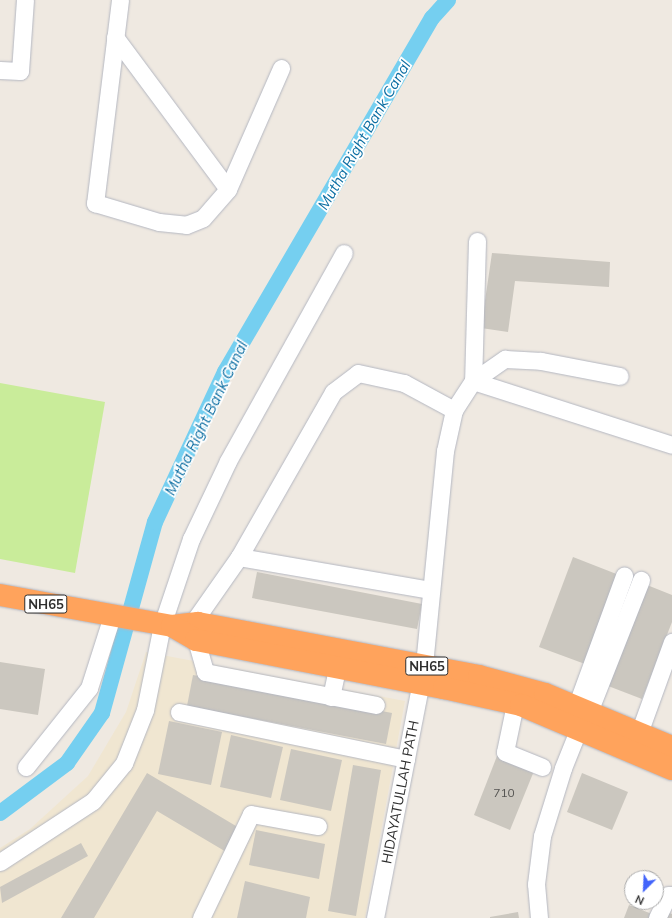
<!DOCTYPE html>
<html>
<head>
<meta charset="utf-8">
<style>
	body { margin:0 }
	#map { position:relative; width:672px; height:918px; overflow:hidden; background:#efe9e1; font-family:Mulish,sans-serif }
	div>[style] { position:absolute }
	.education>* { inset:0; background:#f0e6d1 }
	.pitch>* { inset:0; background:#c9ec9a }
	.canal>* { height:16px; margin:-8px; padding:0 8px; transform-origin:8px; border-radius:8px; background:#75cff0 }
	.building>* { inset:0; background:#cbc7bf }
	.roads { filter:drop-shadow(0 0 1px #b4b7c1) drop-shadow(0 0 1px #b4b7c1) }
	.minor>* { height:17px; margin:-8.5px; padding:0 8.5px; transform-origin:8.5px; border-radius:8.5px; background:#fff }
	.highway>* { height:22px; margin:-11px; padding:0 11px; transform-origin:11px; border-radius:11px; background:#ffa35c }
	span { translate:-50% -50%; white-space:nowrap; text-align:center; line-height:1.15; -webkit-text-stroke:3.5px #fff; paint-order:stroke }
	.number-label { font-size:12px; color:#555452 }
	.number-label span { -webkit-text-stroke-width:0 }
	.shield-label span { padding:1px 3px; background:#fff; border:1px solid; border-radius:3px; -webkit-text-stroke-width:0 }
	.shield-label { font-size:13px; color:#2e2e2e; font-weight:700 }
	.street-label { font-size:14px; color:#2e2e2e }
	.water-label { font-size:15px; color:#0d6fa3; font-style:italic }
	.north { position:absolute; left:624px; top:870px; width:40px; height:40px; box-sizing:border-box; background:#fff; border:1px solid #ababab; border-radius:50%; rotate:204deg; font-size:11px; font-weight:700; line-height:16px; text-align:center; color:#2e2e2e }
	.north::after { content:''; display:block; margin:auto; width:14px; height:18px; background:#4264fb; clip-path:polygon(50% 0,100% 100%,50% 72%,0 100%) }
</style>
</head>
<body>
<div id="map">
	<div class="education">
		<div style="clip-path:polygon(146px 652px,405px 701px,365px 918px,0 918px,0 848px,30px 829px,88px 776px,126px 712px)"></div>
	</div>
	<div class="pitch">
		<div style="clip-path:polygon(0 383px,105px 402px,75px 573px,0 559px)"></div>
	</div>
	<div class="canal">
		<div style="left:0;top:813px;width:84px;rotate:-36.7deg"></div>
		<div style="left:67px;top:763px;width:61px;rotate:-55deg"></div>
		<div style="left:102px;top:713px;width:198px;rotate:-74.5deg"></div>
		<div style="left:155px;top:522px;width:166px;rotate:-65deg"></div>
		<div style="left:225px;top:372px;width:410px;rotate:-59.7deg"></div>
		<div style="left:432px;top:18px;width:24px;rotate:-48deg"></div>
	</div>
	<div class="building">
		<div style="clip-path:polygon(492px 253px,610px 262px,609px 287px,515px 281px,508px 332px,481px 328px)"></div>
		<div style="clip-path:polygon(573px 557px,619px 575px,585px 664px,539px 647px)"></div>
		<div style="clip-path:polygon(257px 572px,422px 604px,417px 629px,252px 598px)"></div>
		<div style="clip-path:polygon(642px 583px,672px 595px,672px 622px,642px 699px,603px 684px)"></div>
		<div style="clip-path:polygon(0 662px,45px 669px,38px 715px,0 709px)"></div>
		<div style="clip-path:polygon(193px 675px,392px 713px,386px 744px,187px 706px)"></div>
		<div style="clip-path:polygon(169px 721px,222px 732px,211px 785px,158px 774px)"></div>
		<div style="clip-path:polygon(231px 735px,283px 747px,271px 798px,220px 787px)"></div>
		<div style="clip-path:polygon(291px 749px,342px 760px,331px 811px,280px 800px)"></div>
		<div style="clip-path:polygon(497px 756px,534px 771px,510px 830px,474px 815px)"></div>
		<div style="clip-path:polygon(353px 765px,381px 770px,356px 916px,328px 911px)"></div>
		<div style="clip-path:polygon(147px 773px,241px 829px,228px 853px,157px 811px,94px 918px,61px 918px)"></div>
		<div style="clip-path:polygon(582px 773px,628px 792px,612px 830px,567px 812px)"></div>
		<div style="clip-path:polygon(256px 830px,325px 844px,319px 879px,249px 865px)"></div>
		<div style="clip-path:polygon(81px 843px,88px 856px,2px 903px,0 887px)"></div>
		<div style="clip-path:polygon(245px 881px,310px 897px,306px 918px,237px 918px)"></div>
		<div style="clip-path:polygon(629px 905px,652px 914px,650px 918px,624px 918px)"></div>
		<div style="clip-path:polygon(518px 912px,519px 918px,490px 918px,490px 917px)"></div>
		<div style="clip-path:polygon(667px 912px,672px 914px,672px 918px,665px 918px)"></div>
	</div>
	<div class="roads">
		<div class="minor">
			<div style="left:120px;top:0;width:205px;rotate:97deg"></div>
			<div style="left:95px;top:203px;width:67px;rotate:16.5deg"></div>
			<div style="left:159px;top:222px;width:27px;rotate:6deg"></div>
			<div style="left:186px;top:225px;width:18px;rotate:-22deg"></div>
			<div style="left:203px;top:218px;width:38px;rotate:-49deg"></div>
			<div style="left:228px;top:189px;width:132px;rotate:-66.3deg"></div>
			<div style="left:115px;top:37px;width:189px;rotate:53.4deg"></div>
			<div style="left:0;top:70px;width:20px;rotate:3deg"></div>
			<div style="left:20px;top:71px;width:71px;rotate:-86deg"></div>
			<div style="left:477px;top:241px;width:140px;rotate:91.6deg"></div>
			<div style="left:473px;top:381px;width:209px;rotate:17.8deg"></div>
			<div style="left:239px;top:557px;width:195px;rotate:9.8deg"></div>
			<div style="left:192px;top:624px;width:82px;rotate:-55deg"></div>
			<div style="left:239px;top:557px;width:190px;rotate:-60.3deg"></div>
			<div style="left:333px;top:392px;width:31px;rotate:-37deg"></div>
			<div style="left:358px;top:373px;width:47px;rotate:12.3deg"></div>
			<div style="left:404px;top:383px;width:57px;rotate:28.4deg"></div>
			<div style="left:196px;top:640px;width:33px;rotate:74deg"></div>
			<div style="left:205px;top:672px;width:174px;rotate:10.9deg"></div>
			<div style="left:331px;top:697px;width:30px;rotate:-78deg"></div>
			<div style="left:515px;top:704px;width:49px;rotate:101.8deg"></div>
			<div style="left:505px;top:752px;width:40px;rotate:22deg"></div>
			<div style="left:576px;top:707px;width:140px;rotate:-69.9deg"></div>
			<div style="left:179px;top:712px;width:232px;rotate:11.7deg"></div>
			<div style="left:589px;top:712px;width:142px;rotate:-68.5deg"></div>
			<div style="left:639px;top:733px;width:97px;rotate:-70.1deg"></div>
			<div style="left:26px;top:767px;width:101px;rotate:-51.4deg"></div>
			<div style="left:89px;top:688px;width:76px;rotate:-72.3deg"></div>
			<div style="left:0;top:862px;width:111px;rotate:-33.3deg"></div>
			<div style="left:93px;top:801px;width:49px;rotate:-50.8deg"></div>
			<div style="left:124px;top:763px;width:57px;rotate:-68.4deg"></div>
			<div style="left:145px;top:710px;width:87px;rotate:-78.7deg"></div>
			<div style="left:162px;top:625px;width:91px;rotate:-71.4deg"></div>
			<div style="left:191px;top:539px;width:86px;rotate:-64.6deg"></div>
			<div style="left:228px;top:461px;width:238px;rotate:-60.9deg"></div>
			<div style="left:201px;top:918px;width:115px;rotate:-64.3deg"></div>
			<div style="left:251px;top:814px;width:68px;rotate:10.2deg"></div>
			<div style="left:375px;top:918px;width:258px;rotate:-79deg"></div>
			<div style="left:424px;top:665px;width:215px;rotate:-84.4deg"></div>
			<div style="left:445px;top:451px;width:42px;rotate:-77.6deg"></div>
			<div style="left:454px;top:410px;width:35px;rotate:-57deg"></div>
			<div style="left:473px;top:381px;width:39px;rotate:-35deg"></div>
			<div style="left:505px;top:359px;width:36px;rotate:3deg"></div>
			<div style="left:541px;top:361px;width:80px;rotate:10.8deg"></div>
			<div style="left:539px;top:918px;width:34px;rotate:-95deg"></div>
			<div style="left:536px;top:884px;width:48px;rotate:-82.9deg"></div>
			<div style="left:542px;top:836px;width:71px;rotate:-72.8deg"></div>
			<div style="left:563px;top:768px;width:43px;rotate:-68.2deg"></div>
			<div style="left:657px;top:918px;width:25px;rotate:-64deg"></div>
			<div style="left:668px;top:895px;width:4px"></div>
		</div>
		<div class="highway">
			<div style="left:0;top:595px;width:175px;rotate:10.2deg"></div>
			<div style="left:172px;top:626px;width:26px;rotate:-7deg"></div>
			<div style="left:198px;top:623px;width:286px;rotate:10.7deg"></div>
			<div style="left:479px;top:676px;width:68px;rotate:15.3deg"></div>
			<div style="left:545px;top:694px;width:138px;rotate:22.7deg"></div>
			<div style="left:172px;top:626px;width:28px;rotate:30deg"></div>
			<div style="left:196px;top:640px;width:253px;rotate:11deg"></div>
			<div style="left:444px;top:688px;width:79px;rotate:12.4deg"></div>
			<div style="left:521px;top:705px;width:164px;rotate:23deg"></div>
		</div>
	</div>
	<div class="number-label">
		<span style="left:504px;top:793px">710</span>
	</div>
	<div class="shield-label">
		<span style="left:46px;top:604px">NH65</span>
		<span style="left:427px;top:666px">NH65</span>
	</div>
	<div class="street-label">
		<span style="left:400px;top:792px;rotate:-79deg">HIDAYATULLAH PATH</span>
	</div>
	<div class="water-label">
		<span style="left:364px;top:135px;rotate:-60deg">Mutha Right Bank Canal</span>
		<span style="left:206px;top:418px;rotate:-64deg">Mutha Right Bank Canal</span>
	</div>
	<div class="north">N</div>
</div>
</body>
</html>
